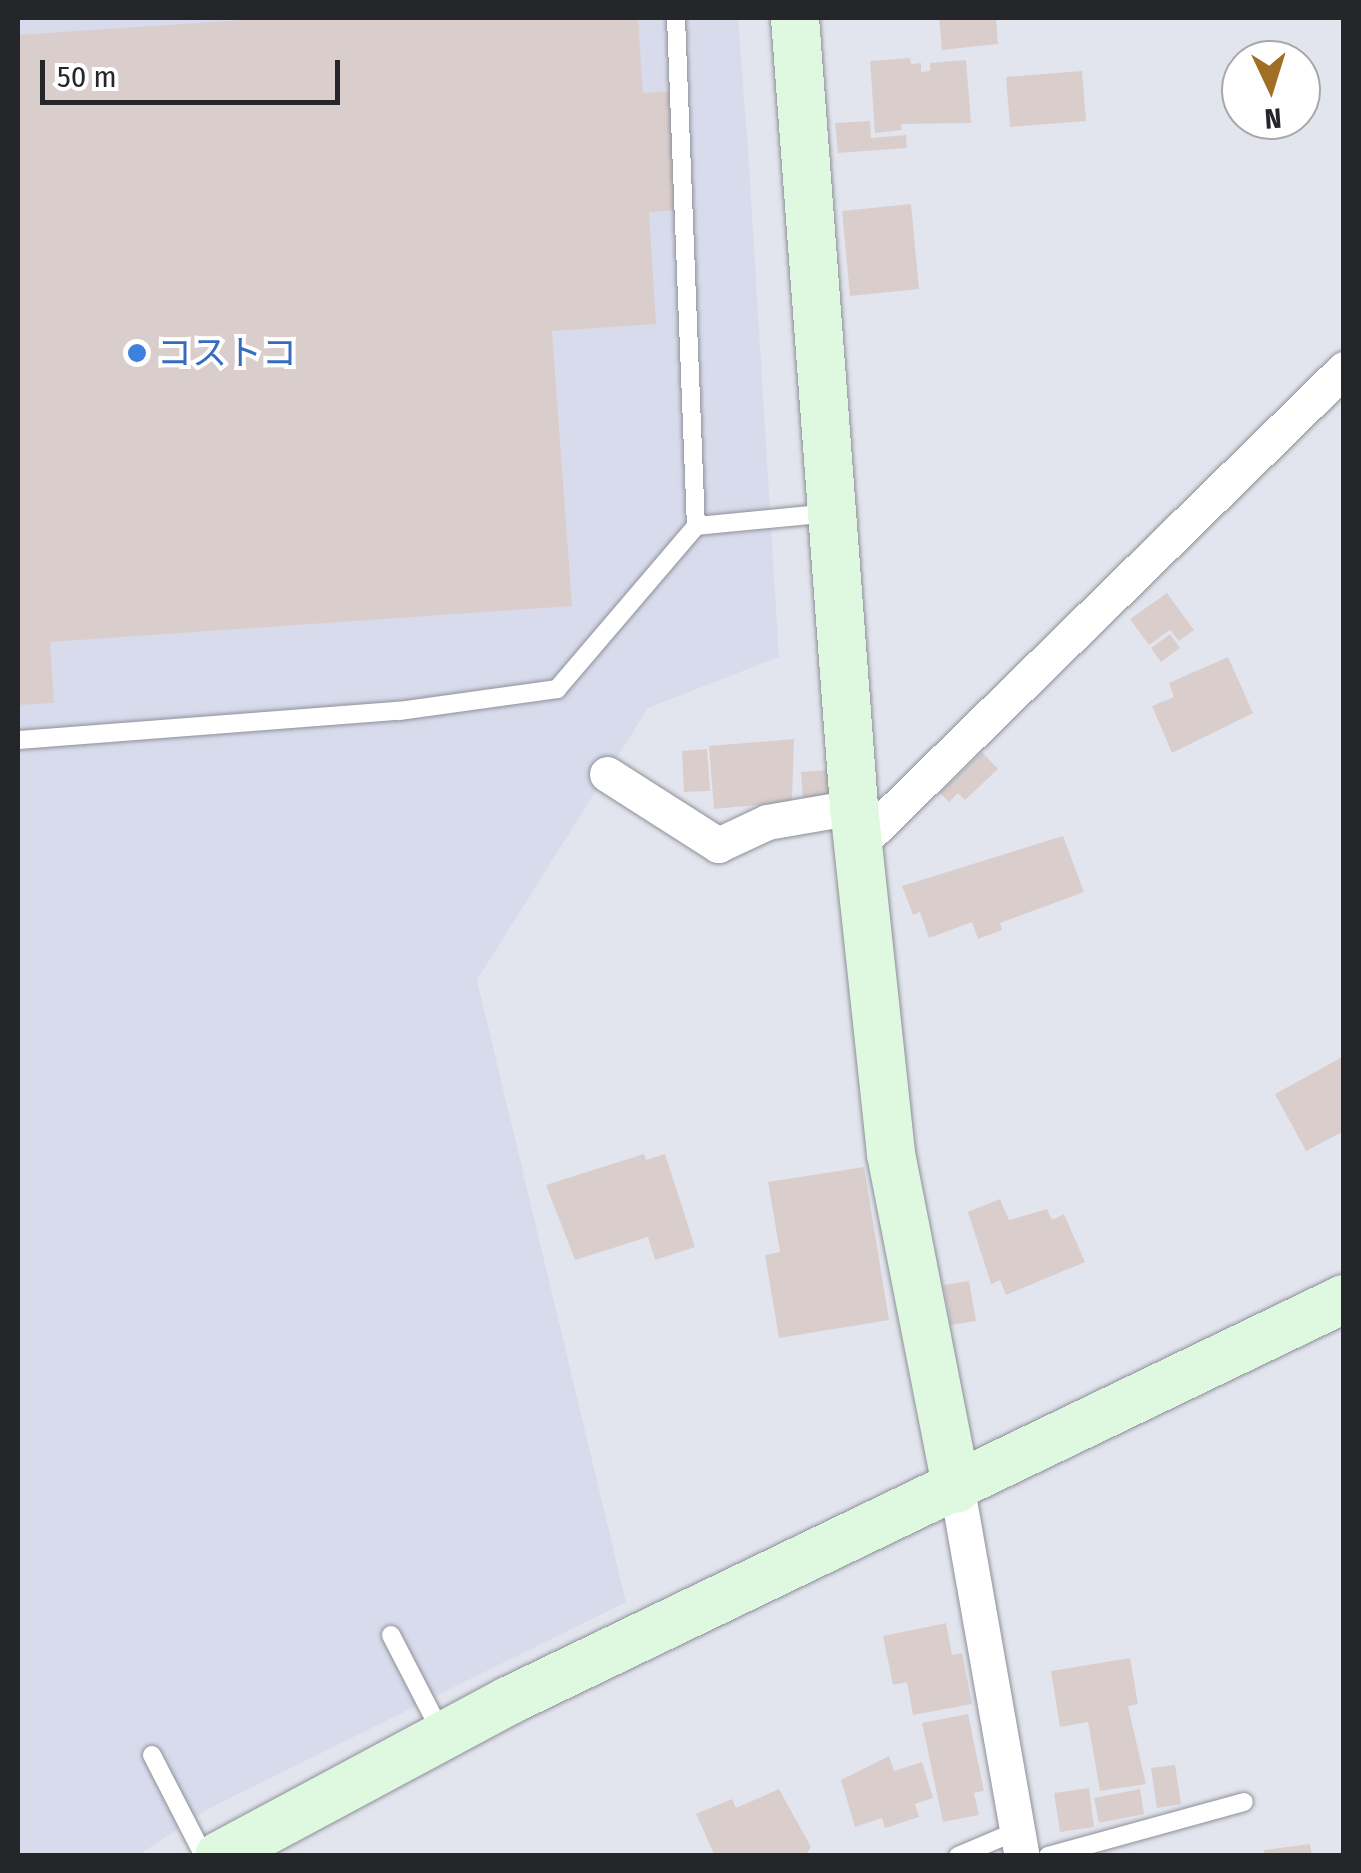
<!DOCTYPE html>
<html>
<head>
<meta charset="utf-8">
<style>
	body { margin:0 }
	#map { position:relative; width:1361px; height:1873px; overflow:hidden; background:#e3e5ee; font-family:"Fira Sans Condensed","Noto Sans JP",sans-serif }
	div>[style] { position:absolute }
	.built>* { inset:0; background:#d8dbec }
	.building>* { inset:0; background:#dacecd }
	.roads { filter:drop-shadow(0 0 2px #8e9098) drop-shadow(0 0 2px #8e9098) }
	.lane>* { height:18px; margin:-9px; padding:0 9px; transform-origin:9px; border-radius:9px; background:#fff }
	.street>* { height:35px; margin:-17.5px; padding:0 17.5px; transform-origin:17.5px; border-radius:17.5px; background:#fff }
	.secondary>* { height:48px; margin:-24px; padding:0 24px; transform-origin:24px; border-radius:24px; background:#dff9e0 }
	.dots>* { width:28px; height:28px; translate:-50% -50%; box-sizing:border-box; border:5px solid #fff; border-radius:50% }
	span { translate:-50% -50%; white-space:nowrap; text-align:center; line-height:1.15; -webkit-text-stroke:8px #fff; paint-order:stroke }
	.shop-label { font-size:35px; color:#366cbe }
	.left { translate:0 -50%; text-align:left }
	.frame { position:absolute; inset:0; border:20px solid #252629; pointer-events:none }
	.north { position:absolute; left:1221px; top:40px; width:100px; height:100px; box-sizing:border-box; background:#fff; border:2px solid #a8a8a9; border-radius:50%; rotate:176deg; font-size:28px; font-weight:700; line-height:40px; text-align:center; color:#252629 }
	.north::after { content:''; display:block; margin:auto; width:35px; height:45px; background:#a16e25; clip-path:polygon(50% 0,100% 100%,50% 72%,0 100%) }
	.scale { position:absolute; left:40px; top:60px; width:300px; height:45px; box-sizing:border-box; border:5px solid #252629; border-top:0; padding-left:12px; font-size:30px; line-height:35px; white-space:nowrap; color:#252629; -webkit-text-stroke:8px #fff; paint-order:stroke }
</style>
</head>
<body>
<div id="map">
	<div class="built">
		<div style="clip-path:polygon(18px 18px,738px 18px,748px 149px,779px 657px,648px 708px,477px 980px,626px 1602px,206px 1810px,139px 1855px,18px 1855px)"></div>
	</div>
	<div class="building">
		<div style="clip-path:polygon(269px 18px,638px 18px,643px 93px,674px 91px,682px 210px,649px 212px,656px 324px,552px 331px,572px 606px,50px 642px,54px 703px,18px 705px,18px 35px)"></div>
		<div style="clip-path:polygon(939px 18px,996px 18px,998px 44px,942px 50px)"></div>
		<div style="clip-path:polygon(910px 58px,911px 64px,921px 63px,921px 72px,930px 71px,930px 63px,966px 60px,971px 123px,901px 124px,902px 130px,875px 133px,870px 61px)"></div>
		<div style="clip-path:polygon(1082px 71px,1086px 121px,1010px 127px,1006px 77px)"></div>
		<div style="clip-path:polygon(870px 121px,871px 138px,906px 135px,907px 148px,838px 153px,835px 123px)"></div>
		<div style="clip-path:polygon(911px 204px,919px 289px,850px 296px,842px 211px)"></div>
		<div style="clip-path:polygon(1167px 593px,1194px 630px,1179px 641px,1170px 630px,1149px 645px,1130px 619px)"></div>
		<div style="clip-path:polygon(1170px 634px,1180px 648px,1161px 662px,1151px 648px)"></div>
		<div style="clip-path:polygon(1228px 657px,1253px 713px,1172px 753px,1152px 706px,1174px 697px,1169px 683px)"></div>
		<div style="clip-path:polygon(794px 739px,792px 802px,714px 809px,709px 746px)"></div>
		<div style="clip-path:polygon(707px 749px,710px 791px,684px 792px,682px 751px)"></div>
		<div style="clip-path:polygon(982px 752px,998px 769px,965px 800px,958px 793px,949px 802px,940px 793px)"></div>
		<div style="clip-path:polygon(829px 770px,831px 800px,803px 802px,801px 772px)"></div>
		<div style="clip-path:polygon(1063px 836px,1084px 892px,1000px 923px,1002px 930px,978px 939px,972px 922px,929px 938px,920px 912px,913px 915px,902px 886px)"></div>
		<div style="clip-path:polygon(1344px 1056px,1344px 1131px,1306px 1151px,1275px 1094px)"></div>
		<div style="clip-path:polygon(644px 1154px,646px 1160px,665px 1154px,695px 1247px,655px 1260px,648px 1237px,575px 1260px,546px 1185px)"></div>
		<div style="clip-path:polygon(864px 1167px,889px 1320px,779px 1338px,765px 1255px,780px 1252px,768px 1182px)"></div>
		<div style="clip-path:polygon(1000px 1199px,1009px 1220px,1047px 1209px,1052px 1220px,1064px 1214px,1085px 1262px,1006px 1295px,1000px 1280px,991px 1284px,968px 1212px)"></div>
		<div style="clip-path:polygon(969px 1281px,976px 1321px,951px 1325px,944px 1285px)"></div>
		<div style="clip-path:polygon(946px 1623px,952px 1655px,962px 1653px,972px 1704px,913px 1715px,907px 1682px,893px 1685px,883px 1636px)"></div>
		<div style="clip-path:polygon(1130px 1658px,1138px 1704px,1128px 1706px,1146px 1784px,1100px 1791px,1088px 1722px,1060px 1727px,1051px 1671px)"></div>
		<div style="clip-path:polygon(968px 1714px,984px 1791px,974px 1793px,979px 1815px,943px 1822px,922px 1723px)"></div>
		<div style="clip-path:polygon(889px 1756px,894px 1771px,922px 1762px,933px 1798px,915px 1804px,919px 1817px,885px 1828px,882px 1818px,855px 1827px,841px 1780px)"></div>
		<div style="clip-path:polygon(1175px 1765px,1181px 1804px,1157px 1808px,1151px 1768px)"></div>
		<div style="clip-path:polygon(1089px 1788px,1094px 1827px,1060px 1832px,1054px 1793px)"></div>
		<div style="clip-path:polygon(779px 1789px,811px 1847px,805px 1856px,715px 1856px,696px 1814px,732px 1799px,736px 1808px)"></div>
		<div style="clip-path:polygon(1140px 1789px,1144px 1814px,1099px 1823px,1094px 1798px)"></div>
		<div style="clip-path:polygon(1310px 1844px,1312px 1856px,1264px 1856px,1264px 1850px)"></div>
	</div>
	<div class="roads">
		<div class="lane">
			<div style="left:676px;top:18px;width:508px;rotate:87.75deg"></div>
			<div style="left:18px;top:740px;width:382px;rotate:-4.4deg"></div>
			<div style="left:399px;top:711px;width:160px;rotate:-7.9deg"></div>
			<div style="left:557px;top:689px;width:214px;rotate:-49.5deg"></div>
			<div style="left:696px;top:526px;width:137px;rotate:-5.5deg"></div>
			<div style="left:391px;top:1635px;width:109px;rotate:62.7deg"></div>
			<div style="left:152px;top:1755px;width:114px;rotate:62.8deg"></div>
			<div style="left:958px;top:1856px;width:64px;rotate:-23deg"></div>
			<div style="left:1048px;top:1856px;width:203px;rotate:-15.4deg"></div>
		</div>
		<div class="street">
			<div style="left:607px;top:774px;width:132px;rotate:32.6deg"></div>
			<div style="left:718px;top:845px;width:54px;rotate:-25.1deg"></div>
			<div style="left:767px;top:822px;width:88px;rotate:-9.8deg"></div>
			<div style="left:861px;top:842px;width:676px;rotate:-44.4deg"></div>
			<div style="left:957px;top:1489px;width:373px;rotate:80deg"></div>
		</div>
		<div class="secondary">
			<div style="left:795px;top:18px;width:791px;rotate:85.72deg"></div>
			<div style="left:854px;top:807px;width:349px;rotate:83.9deg"></div>
			<div style="left:891px;top:1154px;width:341px;rotate:78.9deg"></div>
			<div style="left:219px;top:1856px;width:328px;rotate:-28.2deg"></div>
			<div style="left:508px;top:1701px;width:928px;rotate:-25.68deg"></div>
		</div>
	</div>
	<div class="dots">
		<div style="left:137px;top:353px;background:#3f7fe0"></div>
	</div>
	<div class="shop-label">
		<span class="left" style="left:157px;top:353px">コストコ</span>
	</div>
	<div class="frame"></div>
	<div class="north">N</div>
	<div class="scale">50 m</div>
</div>
</body>
</html>
